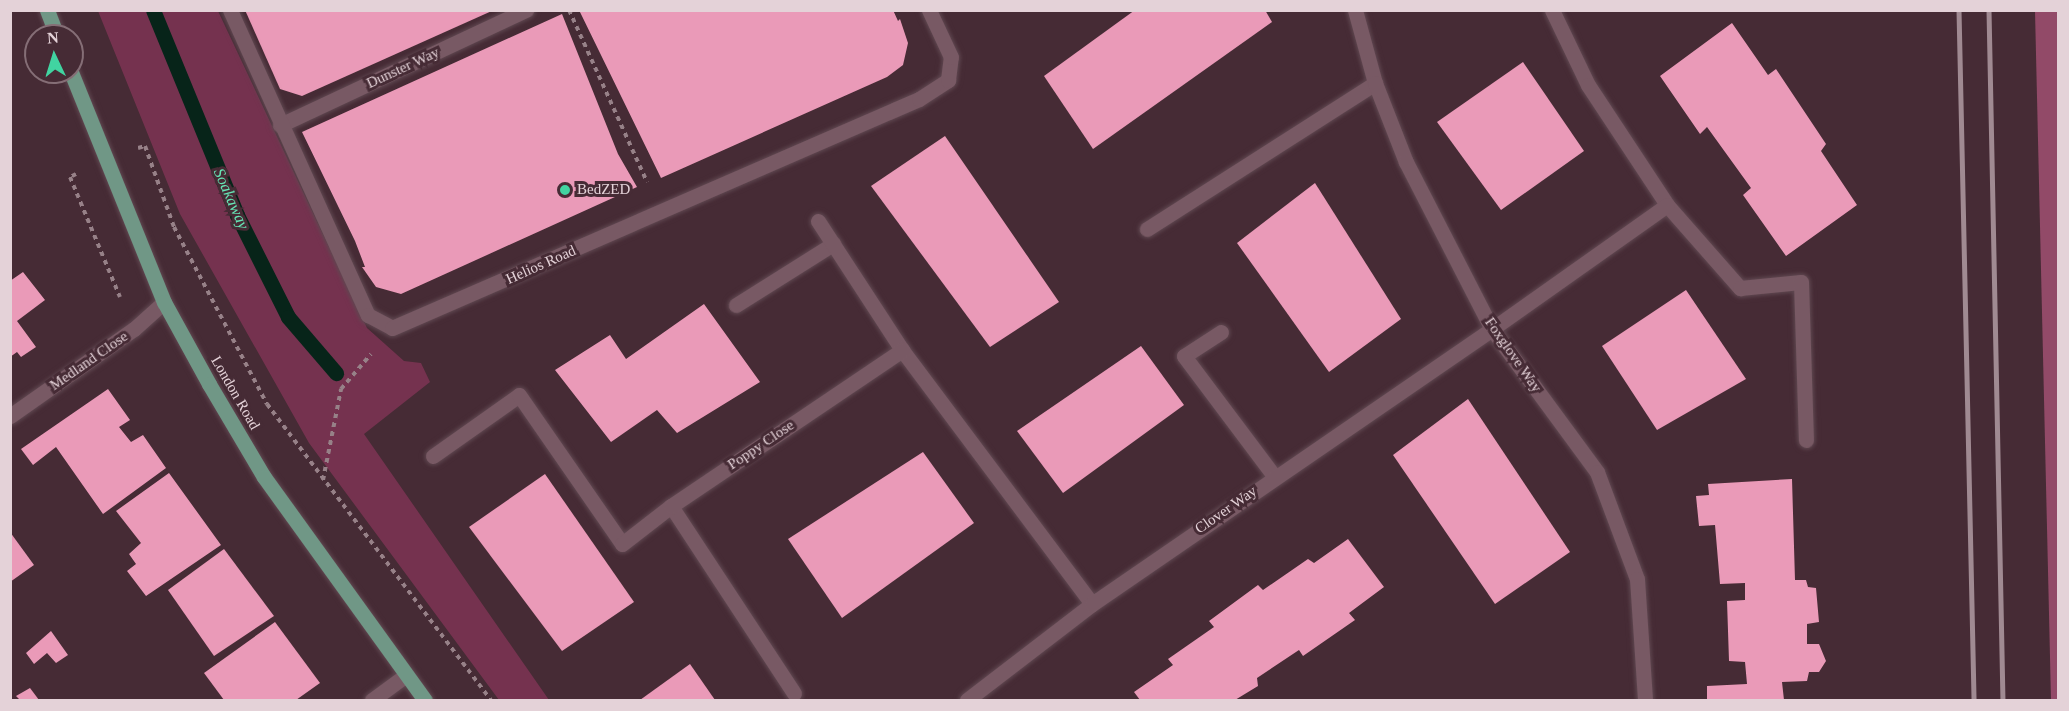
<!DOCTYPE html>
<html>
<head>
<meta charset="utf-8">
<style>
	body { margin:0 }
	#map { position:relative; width:2069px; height:711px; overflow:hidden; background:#462b35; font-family:"Times New Roman",serif }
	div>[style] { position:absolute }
	.green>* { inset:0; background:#75324f }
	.forest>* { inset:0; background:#924a68 }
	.stream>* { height:15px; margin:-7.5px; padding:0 7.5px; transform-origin:7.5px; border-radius:7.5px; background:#072419 }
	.building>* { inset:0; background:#ea9ab8 }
	.path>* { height:4px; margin-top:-2px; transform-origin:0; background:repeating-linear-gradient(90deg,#978188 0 4.5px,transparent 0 9px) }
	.roads { filter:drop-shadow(0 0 2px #604851) drop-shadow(0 0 2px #604851) }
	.service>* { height:15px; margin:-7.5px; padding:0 7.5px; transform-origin:7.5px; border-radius:7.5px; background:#785964 }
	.pedestrian>* { height:15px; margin:-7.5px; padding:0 7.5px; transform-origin:7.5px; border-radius:7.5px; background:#785964 }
	.minor>* { height:15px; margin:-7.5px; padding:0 7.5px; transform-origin:7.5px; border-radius:7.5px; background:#785964 }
	.primary>* { height:15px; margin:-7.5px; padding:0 7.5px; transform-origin:7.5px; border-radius:7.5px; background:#709786 }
	.rail>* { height:4.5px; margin:-2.25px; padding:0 2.25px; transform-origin:2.25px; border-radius:2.25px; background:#a08a92 }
	.dots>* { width:16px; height:16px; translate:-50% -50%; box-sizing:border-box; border:3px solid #462b35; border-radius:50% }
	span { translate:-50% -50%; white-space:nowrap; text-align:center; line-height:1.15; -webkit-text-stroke:6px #462b35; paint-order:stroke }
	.street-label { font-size:15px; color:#e4d2d8 }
	.poi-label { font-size:15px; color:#e4d2d8 }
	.left { translate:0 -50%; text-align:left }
	.water-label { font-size:16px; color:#66e4b4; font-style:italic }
	.frame { position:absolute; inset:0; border:12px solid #e4d2d8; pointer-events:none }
	.north { position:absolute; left:24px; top:24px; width:60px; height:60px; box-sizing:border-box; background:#462b35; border:2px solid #856e76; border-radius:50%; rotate:356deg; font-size:16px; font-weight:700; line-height:24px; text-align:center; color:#e4d2d8 }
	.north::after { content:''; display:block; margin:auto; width:21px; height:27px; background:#41d4a1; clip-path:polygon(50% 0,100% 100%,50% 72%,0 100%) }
</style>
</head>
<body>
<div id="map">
	<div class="green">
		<div style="clip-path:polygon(98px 11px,218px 11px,367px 328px,404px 361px,421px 363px,430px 382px,364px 434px,549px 700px,499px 700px,309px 443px,180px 214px)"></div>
	</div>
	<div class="forest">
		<div style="clip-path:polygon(2035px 11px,2058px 11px,2058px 700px,2051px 700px)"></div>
	</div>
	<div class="stream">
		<div style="left:153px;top:10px;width:222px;rotate:67.7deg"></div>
		<div style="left:237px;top:215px;width:114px;rotate:63.4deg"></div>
		<div style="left:288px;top:317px;width:74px;rotate:49.4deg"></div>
	</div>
	<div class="building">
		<div style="clip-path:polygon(245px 10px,494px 10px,302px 96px,280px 89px)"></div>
		<div style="clip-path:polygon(579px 10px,893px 10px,898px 21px,900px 19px,908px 43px,903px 65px,887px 77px,661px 178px)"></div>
		<div style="clip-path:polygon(1135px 10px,1265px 10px,1272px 22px,1093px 149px,1044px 76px)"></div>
		<div style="clip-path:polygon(562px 14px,618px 154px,637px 187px,401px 294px,376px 287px,362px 267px,365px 267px,355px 241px,302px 132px)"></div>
		<div style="clip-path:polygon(1732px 23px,1768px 75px,1776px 69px,1826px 144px,1821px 151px,1857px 205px,1786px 256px,1743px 195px,1751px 188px,1707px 127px,1700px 134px,1660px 76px)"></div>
		<div style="clip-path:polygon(1523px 62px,1584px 151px,1501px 210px,1437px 122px)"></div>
		<div style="clip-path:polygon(945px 136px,1059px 302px,990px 347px,871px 186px)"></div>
		<div style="clip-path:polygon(1315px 183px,1401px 319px,1329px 372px,1237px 243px)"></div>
		<div style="clip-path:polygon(23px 272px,45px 300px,17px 321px,36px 347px,21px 357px,17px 352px,10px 357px,10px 281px)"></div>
		<div style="clip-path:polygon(1686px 290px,1746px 379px,1657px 430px,1602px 346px)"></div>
		<div style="clip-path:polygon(704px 304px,760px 382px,677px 433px,657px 410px,611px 442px,555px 370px,610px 335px,626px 359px)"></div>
		<div style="clip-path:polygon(1141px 346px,1184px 405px,1063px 493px,1017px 431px)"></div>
		<div style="clip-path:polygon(108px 389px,130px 420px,119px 427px,131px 442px,143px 435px,166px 468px,103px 514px,56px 447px,33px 465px,21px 449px)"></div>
		<div style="clip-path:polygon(1468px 399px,1570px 552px,1495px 604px,1393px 455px)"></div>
		<div style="clip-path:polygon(923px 452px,974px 523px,842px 618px,788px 539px)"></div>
		<div style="clip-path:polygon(169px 473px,221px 545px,146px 596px,127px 571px,136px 564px,129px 554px,141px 543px,116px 511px)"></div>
		<div style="clip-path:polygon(545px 474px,634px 602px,562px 651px,469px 527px)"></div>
		<div style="clip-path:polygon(1792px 479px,1795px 580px,1806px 580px,1808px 587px,1816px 588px,1819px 622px,1807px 624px,1807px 644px,1819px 644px,1826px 661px,1819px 672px,1809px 672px,1807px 681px,1782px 682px,1784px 700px,1707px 700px,1707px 686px,1747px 684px,1745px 662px,1729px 661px,1727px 601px,1745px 600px,1745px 583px,1720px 584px,1715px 525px,1699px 526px,1696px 496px,1709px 495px,1708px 484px)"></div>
		<div style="clip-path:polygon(10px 532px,34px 565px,10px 582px)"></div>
		<div style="clip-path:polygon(1348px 539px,1384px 587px,1349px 613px,1355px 620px,1303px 656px,1299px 650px,1257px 678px,1258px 686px,1235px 700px,1140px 700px,1134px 692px,1173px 665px,1168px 659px,1214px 627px,1209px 621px,1258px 585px,1263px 590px,1308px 559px,1314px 563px)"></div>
		<div style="clip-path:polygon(224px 549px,274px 616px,214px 656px,168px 590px)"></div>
		<div style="clip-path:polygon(275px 622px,320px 683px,296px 700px,224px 700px,204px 673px)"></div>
		<div style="clip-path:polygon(51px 631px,68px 655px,56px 663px,47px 653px,34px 664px,26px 653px)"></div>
		<div style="clip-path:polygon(690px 664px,715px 700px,640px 700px)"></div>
		<div style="clip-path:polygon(30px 688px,39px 700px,20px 700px,16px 696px)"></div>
	</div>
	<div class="path">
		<div style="left:569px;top:10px;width:189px;rotate:65.6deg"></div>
		<div style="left:138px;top:148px;width:7px;rotate:-16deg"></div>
		<div style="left:145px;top:146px;width:86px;rotate:70.3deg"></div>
		<div style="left:174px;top:227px;width:200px;rotate:62.3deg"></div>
		<div style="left:267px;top:404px;width:371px;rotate:52.9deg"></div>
		<div style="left:76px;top:174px;width:7px;rotate:153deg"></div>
		<div style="left:70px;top:177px;width:130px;rotate:67.4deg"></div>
		<div style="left:323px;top:480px;width:93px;rotate:-78.8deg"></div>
		<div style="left:341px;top:389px;width:46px;rotate:-49.4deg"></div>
	</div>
	<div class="roads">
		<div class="service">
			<div style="left:1552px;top:10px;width:83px;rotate:64.4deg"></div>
			<div style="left:1588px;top:85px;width:144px;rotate:56.6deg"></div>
			<div style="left:1667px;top:205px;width:111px;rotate:48.7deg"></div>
			<div style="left:1740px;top:288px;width:61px;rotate:-5.6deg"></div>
			<div style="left:1801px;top:282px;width:158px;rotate:88.2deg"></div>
			<div style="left:1147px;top:229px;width:271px;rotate:-32.6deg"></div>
			<div style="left:736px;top:305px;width:115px;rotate:-32.2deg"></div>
			<div style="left:1492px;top:329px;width:214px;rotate:-35.3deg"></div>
			<div style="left:1221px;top:332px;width:44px;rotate:147deg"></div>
			<div style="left:1184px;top:356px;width:150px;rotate:53.1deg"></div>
			<div style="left:433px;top:456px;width:105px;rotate:-35.3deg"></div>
			<div style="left:519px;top:395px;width:181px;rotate:55.3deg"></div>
			<div style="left:671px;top:506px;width:224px;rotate:56.7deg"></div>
		</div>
		<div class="pedestrian">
			<div style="left:280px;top:125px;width:272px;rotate:-25.1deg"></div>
			<div style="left:10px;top:416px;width:151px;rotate:-35.1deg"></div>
			<div style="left:134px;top:329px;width:40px;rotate:-42deg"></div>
		</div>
		<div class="minor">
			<div style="left:230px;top:10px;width:335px;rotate:65.7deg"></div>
			<div style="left:368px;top:315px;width:27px;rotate:28deg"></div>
			<div style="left:392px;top:328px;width:575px;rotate:-23.49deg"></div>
			<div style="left:919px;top:99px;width:35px;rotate:-33deg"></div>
			<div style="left:948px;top:80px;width:23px;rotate:-83deg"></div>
			<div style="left:951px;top:57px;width:52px;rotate:-115.1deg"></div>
			<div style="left:1355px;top:10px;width:76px;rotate:74.7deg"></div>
			<div style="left:1375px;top:83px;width:85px;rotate:68.6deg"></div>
			<div style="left:1406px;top:162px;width:188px;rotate:62.8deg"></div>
			<div style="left:1492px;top:329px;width:177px;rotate:53.7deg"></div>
			<div style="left:1597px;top:472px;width:114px;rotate:69.5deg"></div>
			<div style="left:1637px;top:579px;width:121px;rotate:86.2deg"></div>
			<div style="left:818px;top:221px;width:154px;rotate:56.9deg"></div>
			<div style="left:902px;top:350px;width:317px;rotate:53.2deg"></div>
			<div style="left:622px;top:544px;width:62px;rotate:-37.8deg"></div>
			<div style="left:671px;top:506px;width:279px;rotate:-34deg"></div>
			<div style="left:372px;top:700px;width:42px;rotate:-36.3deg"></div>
			<div style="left:967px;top:700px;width:158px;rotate:-37.5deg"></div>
			<div style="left:1092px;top:604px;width:485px;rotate:-34.5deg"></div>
		</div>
		<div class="primary">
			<div style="left:47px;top:10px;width:28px;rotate:69deg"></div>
			<div style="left:71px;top:72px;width:248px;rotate:68deg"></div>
			<div style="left:164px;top:302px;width:94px;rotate:61.2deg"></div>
			<div style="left:209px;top:384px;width:108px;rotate:59.4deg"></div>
			<div style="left:264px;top:477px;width:275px;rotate:54.2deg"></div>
		</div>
	</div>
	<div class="rail">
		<div style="left:1959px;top:10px;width:690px;rotate:88.75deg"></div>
		<div style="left:1989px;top:10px;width:690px;rotate:88.84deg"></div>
	</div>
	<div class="dots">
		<div style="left:565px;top:190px;background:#41d4a1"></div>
	</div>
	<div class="street-label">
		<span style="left:403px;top:68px;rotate:-25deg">Dunster Way</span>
		<span style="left:541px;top:265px;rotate:-24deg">Helios Road</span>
		<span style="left:1513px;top:355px;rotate:55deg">Foxglove Way</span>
		<span style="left:89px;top:361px;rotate:-35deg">Medland Close</span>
		<span style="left:235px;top:393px;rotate:60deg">London Road</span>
		<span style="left:761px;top:445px;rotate:-34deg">Poppy Close</span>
		<span style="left:1226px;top:510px;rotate:-35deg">Clover Way</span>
	</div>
	<div class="poi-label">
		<span class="left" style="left:577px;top:190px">BedZED</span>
	</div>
	<div class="water-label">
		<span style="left:231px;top:199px;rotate:66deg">Soakaway</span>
	</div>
	<div class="frame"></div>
	<div class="north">N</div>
</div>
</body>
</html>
